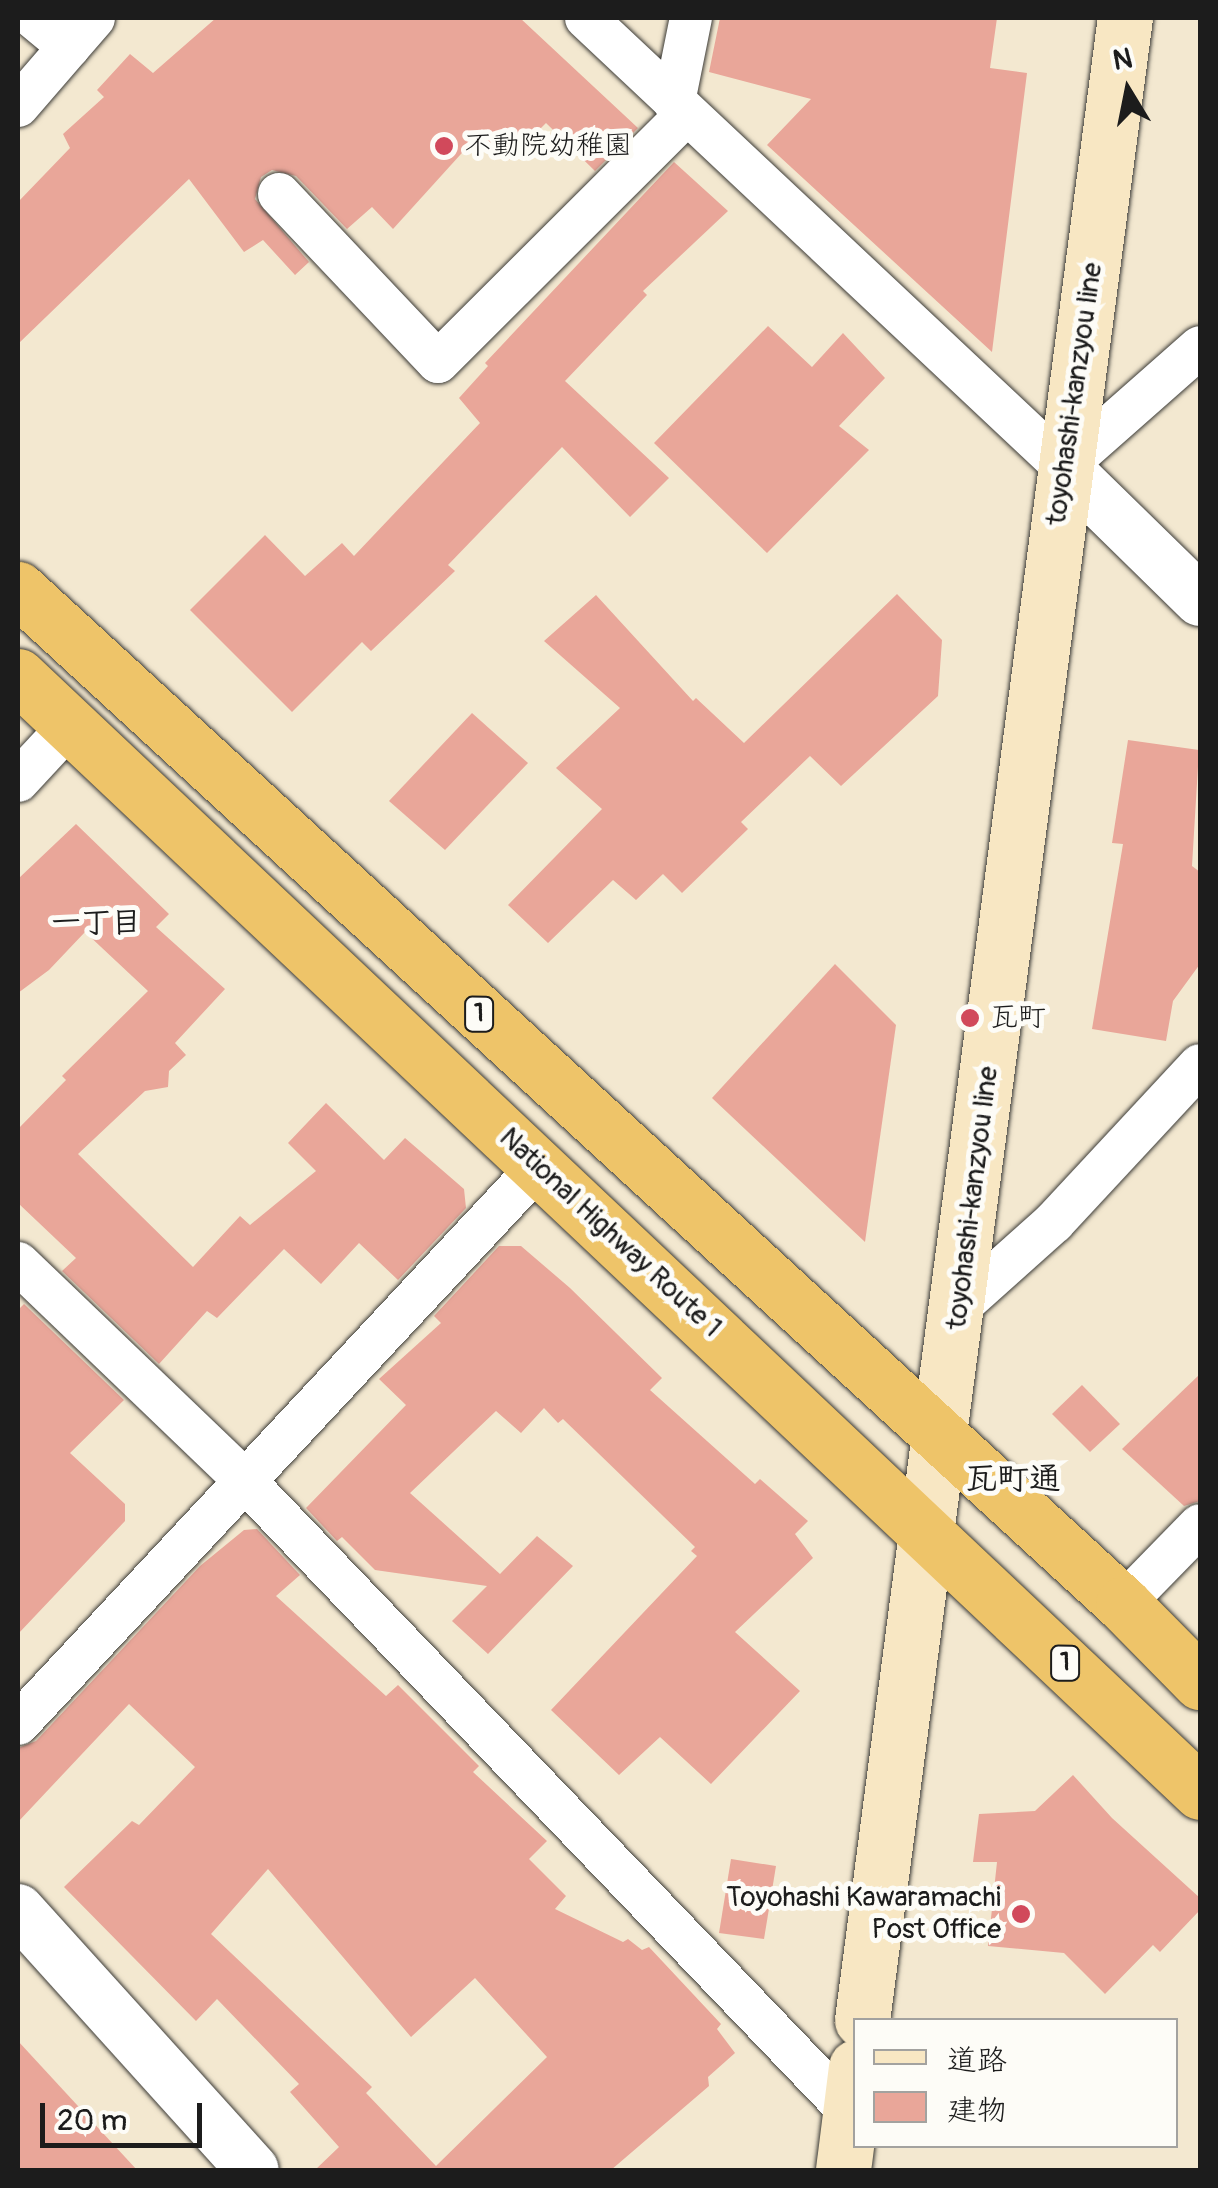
<!DOCTYPE html>
<html>
<head>
<meta charset="utf-8">
<style>
	body { margin:0 }
	#map { position:relative; width:1218px; height:2188px; overflow:hidden; background:#f3e8d0; font-family:Pangolin,"Klee One",sans-serif }
	div>[style] { position:absolute }
	.building>* { inset:0; background:#e9a699 }
	.roads { filter:drop-shadow(0 0 2px #3c3b37) drop-shadow(0 0 2px #3c3b37) }
	.minor>* { height:42px; margin:-21px; padding:0 21px; transform-origin:21px; border-radius:21px; background:#fff }
	.tertiary>* { height:52px; margin:-26px; padding:0 26px; transform-origin:26px; border-radius:26px; background:#fff }
	.secondary>* { height:55px; margin:-27.5px; padding:0 27.5px; transform-origin:27.5px; border-radius:27.5px; background:#f8e7c3 }
	.trunk>* { height:55px; margin:-27.5px; padding:0 27.5px; transform-origin:27.5px; border-radius:27.5px; background:#eec469 }
	.dots>* { width:28px; height:28px; translate:-50% -50%; box-sizing:border-box; border:5px solid #fdfcf7; border-radius:50% }
	span { translate:-50% -50%; white-space:nowrap; text-align:center; line-height:1.15; -webkit-text-stroke:10px #fdfcf7; paint-order:stroke }
	.shield-label span { padding:2px 8px; background:#fdfcf7; border:2px solid; border-radius:8px; -webkit-text-stroke-width:0 }
	.shield-label { font-size:25px; color:#1c1c1c; font-weight:700 }
	.poi-label { font-size:28px; color:#1c1c1c }
	.left { translate:0 -50%; text-align:left }
	.right { translate:-100% -50%; text-align:right }
	.street-label { font-size:28px; color:#1c1c1c }
	.neighbourhood-label { font-size:30px; color:#1c1c1c; font-weight:700 }
	.quarter-label { font-size:32px; color:#1c1c1c; font-weight:700 }
	.frame { position:absolute; inset:0; border:20px solid #1c1c1c; pointer-events:none }
	.legend { position:absolute; left:853px; top:2018px; width:325px; height:130px; box-sizing:border-box; background:#fdfcf7; border:2px solid #a3a29f; margin:0; padding:12px 18px; list-style:none; font-size:30px; color:#1c1c1c }
	.legend li { display:flex; align-items:center; gap:20px; height:50px }
	.legend b { width:50px; border:2px solid #a3a29f }
	.north { position:absolute; left:1078px; top:40px; width:100px; height:100px; -webkit-text-stroke:8px #fdfcf7; paint-order:stroke; rotate:350deg; font-size:28px; font-weight:700; line-height:40px; text-align:center; color:#1c1c1c }
	.north::after { content:''; display:block; margin:auto; width:35px; height:45px; background:#1c1c1c; clip-path:polygon(50% 0,100% 100%,50% 72%,0 100%) }
	.scale { position:absolute; left:40px; top:2103px; width:162px; height:45px; box-sizing:border-box; border:5px solid #1c1c1c; border-top:0; padding-left:12px; font-size:30px; line-height:35px; white-space:nowrap; color:#1c1c1c; -webkit-text-stroke:8px #fdfcf7; paint-order:stroke }
</style>
</head>
<body>
<div id="map">
	<div class="building">
		<div style="clip-path:polygon(216px 18px,520px 18px,638px 128px,595px 171px,546px 123px,509px 160px,480px 133px,393px 229px,372px 207px,347px 229px,296px 176px,272px 170px,261px 177px,255px 199px,309px 262px,295px 275px,263px 240px,244px 252px,189px 179px,18px 344px,18px 202px,70px 148px,63px 134px,104px 97px,97px 90px,130px 54px,153px 73px)"></div>
		<div style="clip-path:polygon(720px 18px,997px 18px,990px 68px,1027px 73px,992px 352px,767px 145px,811px 99px,709px 72px)"></div>
		<div style="clip-path:polygon(674px 162px,728px 211px,643px 291px,647px 295px,565px 381px,669px 478px,630px 517px,562px 447px,448px 565px,455px 571px,371px 651px,362px 642px,292px 712px,190px 610px,265px 535px,305px 576px,342px 543px,354px 556px,480px 423px,459px 398px,488px 366px,485px 363px)"></div>
		<div style="clip-path:polygon(768px 326px,812px 367px,843px 333px,885px 378px,839px 426px,869px 450px,767px 553px,654px 443px)"></div>
		<div style="clip-path:polygon(897px 594px,942px 640px,938px 696px,841px 786px,810px 756px,741px 822px,748px 829px,682px 893px,663px 874px,636px 900px,613px 880px,548px 943px,508px 905px,602px 809px,556px 768px,620px 708px,544px 641px,596px 595px,693px 701px,696px 698px,744px 743px)"></div>
		<div style="clip-path:polygon(472px 713px,528px 763px,445px 850px,389px 801px)"></div>
		<div style="clip-path:polygon(1128px 740px,1199px 750px,1192px 866px,1200px 872px,1200px 964px,1173px 1001px,1166px 1041px,1092px 1029px,1123px 844px,1112px 843px)"></div>
		<div style="clip-path:polygon(76px 824px,169px 914px,156px 927px,225px 989px,175px 1043px,186px 1055px,169px 1071px,168px 1087px,145px 1091px,78px 1154px,193px 1267px,240px 1216px,250px 1225px,316px 1171px,288px 1143px,326px 1103px,384px 1160px,405px 1138px,464px 1189px,466px 1208px,398px 1280px,359px 1243px,321px 1284px,284px 1249px,217px 1318px,207px 1311px,159px 1364px,62px 1271px,76px 1258px,18px 1203px,18px 1129px,66px 1080px,62px 1076px,148px 991px,85px 932px,49px 970px,18px 993px,18px 879px)"></div>
		<div style="clip-path:polygon(835px 964px,896px 1025px,865px 1242px,712px 1098px)"></div>
		<div style="clip-path:polygon(499px 1246px,521px 1246px,570px 1288px,662px 1378px,650px 1390px,755px 1484px,760px 1479px,808px 1521px,795px 1534px,813px 1558px,735px 1632px,800px 1691px,711px 1784px,660px 1737px,619px 1775px,551px 1710px,697px 1556px,691px 1551px,695px 1547px,563px 1419px,558px 1423px,544px 1408px,521px 1433px,496px 1411px,410px 1493px,500px 1574px,537px 1536px,573px 1566px,488px 1654px,452px 1621px,487px 1586px,375px 1570px,342px 1537px,337px 1541px,306px 1508px,406px 1405px,379px 1379px,441px 1323px,434px 1316px)"></div>
		<div style="clip-path:polygon(24px 1304px,124px 1400px,70px 1453px,125px 1504px,125px 1521px,18px 1634px,18px 1310px)"></div>
		<div style="clip-path:polygon(1200px 1374px,1200px 1501px,1184px 1506px,1122px 1449px)"></div>
		<div style="clip-path:polygon(1082px 1385px,1120px 1424px,1090px 1452px,1052px 1414px)"></div>
		<div style="clip-path:polygon(evenodd,257px 1529px,300px 1575px,276px 1596px,386px 1696px,398px 1685px,479px 1766px,473px 1772px,547px 1841px,529px 1859px,566px 1896px,555px 1909px,623px 1942px,628px 1939px,642px 1950px,649px 1947px,721px 2024px,717px 2029px,735px 2053px,708px 2077px,709px 2086px,611px 2170px,315px 2170px,339px 2147px,290px 2092px,299px 2084px,217px 1999px,196px 2021px,64px 1887px,132px 1821px,139px 1825px,195px 1767px,129px 1704px,18px 1822px,18px 1748px,36px 1741px,200px 1566px,244px 1530px,257px 1529px,268px 1869px,411px 2037px,475px 1978px,547px 2057px,436px 2166px,366px 2093px,372px 2087px,211px 1934px,268px 1869px)"></div>
		<div style="clip-path:polygon(1073px 1775px,1112px 1818px,1200px 1898px,1200px 1910px,1160px 1952px,1153px 1945px,1105px 1994px,1064px 1953px,988px 1946px,997px 1862px,973px 1862px,979px 1814px,1035px 1811px)"></div>
		<div style="clip-path:polygon(731px 1859px,776px 1866px,764px 1939px,719px 1933px)"></div>
		<div style="clip-path:polygon(18px 2041px,137px 2170px,18px 2170px)"></div>
	</div>
	<div class="roads">
		<div class="minor">
			<div style="left:586px;top:18px;width:656px;rotate:43.21deg"></div>
			<div style="left:1064px;top:467px;width:181px;rotate:-41.4deg"></div>
			<div style="left:69px;top:47px;width:38px;rotate:-49deg"></div>
			<div style="left:674px;top:102px;width:86px;rotate:-78.6deg"></div>
			<div style="left:18px;top:106px;width:78px;rotate:-49.2deg"></div>
			<div style="left:69px;top:47px;width:45px;rotate:-140.4deg"></div>
			<div style="left:279px;top:194px;width:231px;rotate:46.6deg"></div>
			<div style="left:438px;top:362px;width:351px;rotate:-44.9deg"></div>
			<div style="left:18px;top:781px;width:78px;rotate:-47.1deg"></div>
			<div style="left:18px;top:1263px;width:316px;rotate:43.8deg"></div>
			<div style="left:246px;top:1482px;width:871px;rotate:46.21deg"></div>
			<div style="left:959px;top:1307px;width:127px;rotate:-41.8deg"></div>
			<div style="left:1054px;top:1222px;width:214px;rotate:-47.1deg"></div>
			<div style="left:1123px;top:1604px;width:110px;rotate:-45.7deg"></div>
			<div style="left:18px;top:1724px;width:763px;rotate:-46.96deg"></div>
		</div>
		<div class="tertiary">
			<div style="left:1064px;top:467px;width:190px;rotate:44.4deg"></div>
			<div style="left:18px;top:1910px;width:350px;rotate:47.9deg"></div>
		</div>
		<div class="secondary">
			<div style="left:862px;top:2020px;width:2019px;rotate:-82.52deg"></div>
			<div style="left:843px;top:2170px;width:104px;rotate:-82.8deg"></div>
		</div>
		<div class="trunk">
			<div style="left:18px;top:589px;width:1500px;rotate:42.57deg"></div>
			<div style="left:1123px;top:1604px;width:110px;rotate:45.4deg"></div>
			<div style="left:18px;top:676px;width:1626px;rotate:43.35deg"></div>
		</div>
	</div>
	<div class="dots">
		<div style="left:444px;top:146px;background:#d1495b"></div>
		<div style="left:970px;top:1018px;background:#d1495b"></div>
		<div style="left:1021px;top:1914px;background:#d1495b"></div>
	</div>
	<div class="shield-label">
		<span style="left:479px;top:1014px">1</span>
		<span style="left:1065px;top:1663px">1</span>
	</div>
	<div class="poi-label">
		<span class="left" style="left:464px;top:146px">不動院幼稚園</span>
		<span class="left" style="left:990px;top:1018px">瓦町</span>
		<span class="right" style="left:1001px;top:1914px">Toyohashi Kawaramachi<br>Post Office</span>
	</div>
	<div class="street-label">
		<span style="left:1075px;top:394px;rotate:-82deg">toyohashi-kanzyou line</span>
		<span style="left:973px;top:1198px;rotate:-83deg">toyohashi-kanzyou line</span>
		<span style="left:610px;top:1233px;rotate:43deg">National Highway Route 1</span>
	</div>
	<div class="neighbourhood-label">
		<span style="left:96px;top:923px">一丁目</span>
	</div>
	<div class="quarter-label">
		<span style="left:1013px;top:1479px">瓦町通</span>
	</div>
	<div class="frame"></div>
	<ul class="legend">
	<li><b style="height:12px;background:#f8e7c3"></b>道路</li>
	<li><b style="height:28px;background:#e9a699"></b>建物</li>
	</ul>
	<div class="north">N</div>
	<div class="scale">20 m</div>
</div>
</body>
</html>
